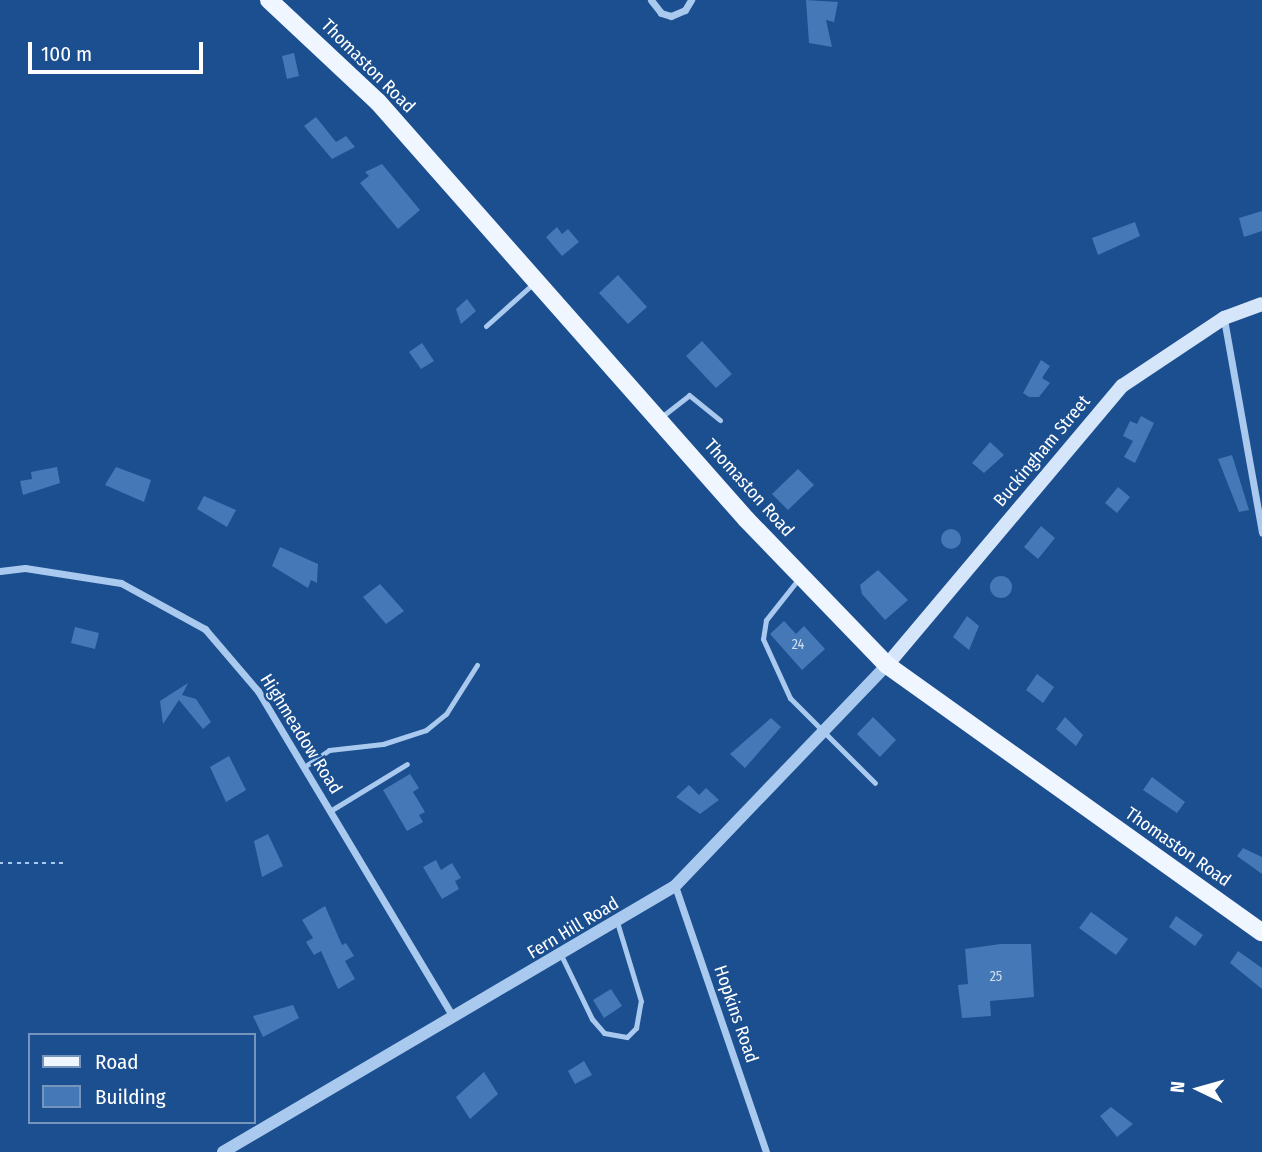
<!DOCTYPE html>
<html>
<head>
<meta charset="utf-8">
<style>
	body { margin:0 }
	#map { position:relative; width:1262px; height:1152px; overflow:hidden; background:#1b4f8f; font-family:"Fira Sans Condensed",sans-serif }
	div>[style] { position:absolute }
	.building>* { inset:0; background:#4478b7 }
	.round { border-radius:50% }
	.path>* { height:2px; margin-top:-1px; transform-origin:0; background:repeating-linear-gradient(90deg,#a9c9ee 0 3.5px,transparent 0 8.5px) }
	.service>* { height:5px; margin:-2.5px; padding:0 2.5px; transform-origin:2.5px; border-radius:2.5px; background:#a9c9ee }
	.minor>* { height:7px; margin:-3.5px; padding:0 3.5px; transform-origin:3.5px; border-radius:3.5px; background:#a9c9ee }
	.tertiary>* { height:12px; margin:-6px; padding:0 6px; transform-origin:6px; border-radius:6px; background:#a9c9ee }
	.secondary>* { height:14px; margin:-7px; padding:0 7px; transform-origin:7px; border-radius:7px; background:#d6e6fa }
	.primary>* { height:18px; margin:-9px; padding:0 9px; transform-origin:9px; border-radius:9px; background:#f0f6ff }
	span { translate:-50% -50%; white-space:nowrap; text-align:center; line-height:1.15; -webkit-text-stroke:5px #1b4f8f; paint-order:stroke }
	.number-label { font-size:14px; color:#d0dded }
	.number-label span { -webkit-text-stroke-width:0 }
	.street-label { font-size:18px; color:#fff }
	.legend { position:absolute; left:28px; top:1033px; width:228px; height:91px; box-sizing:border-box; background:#1b4f8f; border:2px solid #7695bc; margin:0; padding:9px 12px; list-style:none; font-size:21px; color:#fff }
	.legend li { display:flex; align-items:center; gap:14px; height:35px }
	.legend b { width:35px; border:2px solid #7695bc }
	.north { position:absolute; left:1164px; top:1054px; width:70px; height:70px; -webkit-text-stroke:5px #1b4f8f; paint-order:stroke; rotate:275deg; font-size:19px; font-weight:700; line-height:28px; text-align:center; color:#fff }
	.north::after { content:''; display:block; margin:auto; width:24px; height:32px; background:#fff; clip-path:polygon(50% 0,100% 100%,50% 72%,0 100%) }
	.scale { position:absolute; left:28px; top:42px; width:175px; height:32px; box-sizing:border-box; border:4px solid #fff; border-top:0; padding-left:9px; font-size:21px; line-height:24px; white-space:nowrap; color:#fff; -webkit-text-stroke:5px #1b4f8f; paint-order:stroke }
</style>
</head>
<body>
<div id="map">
	<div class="building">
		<div style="clip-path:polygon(806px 0,838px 2px,834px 22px,826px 20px,832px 47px,809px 43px)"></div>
		<div style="clip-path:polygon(294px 53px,299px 76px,287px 79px,282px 56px)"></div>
		<div style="clip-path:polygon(316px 117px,336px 142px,346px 136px,355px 147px,332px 159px,304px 126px)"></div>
		<div style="clip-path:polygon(382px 164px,420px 210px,398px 229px,360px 183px,369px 176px,365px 172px)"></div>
		<div style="clip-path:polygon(1262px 211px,1262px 231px,1244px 237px,1239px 218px)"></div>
		<div style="clip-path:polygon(1135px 222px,1140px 236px,1098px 255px,1092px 238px)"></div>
		<div style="clip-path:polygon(557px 227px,562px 234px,568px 229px,579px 242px,562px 256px,546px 237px)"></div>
		<div style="clip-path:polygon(618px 275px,647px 307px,628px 324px,599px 293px)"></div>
		<div style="clip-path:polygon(467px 299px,476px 311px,461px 324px,456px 309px)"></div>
		<div style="clip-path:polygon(702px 341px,732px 374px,716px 388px,686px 356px)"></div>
		<div style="clip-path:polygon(422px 343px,434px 361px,421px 369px,409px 352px)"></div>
		<div style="clip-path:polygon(1041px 360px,1050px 366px,1042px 378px,1050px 383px,1039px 397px,1029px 397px,1023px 393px)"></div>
		<div style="clip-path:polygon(1141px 416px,1154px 423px,1135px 463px,1124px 457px,1133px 441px,1123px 436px,1130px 421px,1137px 424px)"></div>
		<div style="clip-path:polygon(990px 442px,1004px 455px,984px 473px,972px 463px)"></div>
		<div style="clip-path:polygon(1232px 455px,1249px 510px,1239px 512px,1218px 459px)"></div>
		<div style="clip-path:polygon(57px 467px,60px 483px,23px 495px,20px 481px,32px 479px,31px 472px)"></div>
		<div style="clip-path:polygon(116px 467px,151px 480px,144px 502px,105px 485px)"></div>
		<div style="clip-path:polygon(798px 469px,814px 485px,788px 510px,772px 494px)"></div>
		<div style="clip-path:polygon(1118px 487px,1130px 497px,1117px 513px,1105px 503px)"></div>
		<div style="clip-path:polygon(204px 496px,236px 510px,227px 527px,197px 509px)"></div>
		<div style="clip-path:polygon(1041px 526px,1055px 538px,1038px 559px,1024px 547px)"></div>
		<div class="round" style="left:941px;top:529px;width:20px;height:20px"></div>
		<div style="clip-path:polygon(280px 547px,318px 564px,317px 583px,311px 580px,308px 588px,272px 566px)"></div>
		<div style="clip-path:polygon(878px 570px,908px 600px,885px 620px,862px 594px,860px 585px)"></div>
		<div class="round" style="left:990px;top:576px;width:22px;height:22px"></div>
		<div style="clip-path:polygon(380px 584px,404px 611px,386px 624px,363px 597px)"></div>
		<div style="clip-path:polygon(967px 616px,979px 626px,969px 650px,953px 637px)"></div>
		<div style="clip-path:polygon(784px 621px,796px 634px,804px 626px,825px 649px,802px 670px,770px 634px)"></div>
		<div style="clip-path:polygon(75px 627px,99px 633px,95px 649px,71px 643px)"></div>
		<div style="clip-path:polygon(1037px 674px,1054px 687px,1043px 703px,1026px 690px)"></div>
		<div style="clip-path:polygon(188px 683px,182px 695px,196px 699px,211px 722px,203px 729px,179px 700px,163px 724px,160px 701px)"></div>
		<div style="clip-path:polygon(873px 717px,896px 740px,880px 757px,857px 734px)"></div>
		<div style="clip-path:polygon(1065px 717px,1083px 735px,1076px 746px,1056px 729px)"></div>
		<div style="clip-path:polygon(771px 718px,781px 727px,745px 768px,730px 754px)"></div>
		<div style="clip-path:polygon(229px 756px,246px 790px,226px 802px,210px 767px)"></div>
		<div style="clip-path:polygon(410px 774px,419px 788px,413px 792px,425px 812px,419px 815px,423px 822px,407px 831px,383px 790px)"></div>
		<div style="clip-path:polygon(1152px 777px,1185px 802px,1177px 813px,1143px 790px)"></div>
		<div style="clip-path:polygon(689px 785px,699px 795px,706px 788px,719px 800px,700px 814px,676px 797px)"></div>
		<div style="clip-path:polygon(268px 834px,283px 866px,262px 877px,254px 841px)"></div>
		<div style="clip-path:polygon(1243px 848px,1262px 857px,1262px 874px,1237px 856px)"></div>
		<div style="clip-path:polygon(436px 860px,441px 870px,452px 863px,461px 878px,455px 881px,459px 889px,442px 899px,423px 867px)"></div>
		<div style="clip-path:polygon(325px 906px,342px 945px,346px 943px,354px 956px,345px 961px,355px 979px,338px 989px,321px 951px,314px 955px,306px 942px,313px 938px,302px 920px)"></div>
		<div style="clip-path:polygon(1091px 912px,1128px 939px,1116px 955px,1079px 928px)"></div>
		<div style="clip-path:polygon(1176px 916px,1203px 935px,1195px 946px,1169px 927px)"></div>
		<div style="clip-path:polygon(1000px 944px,1031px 944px,1034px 997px,990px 1001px,991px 1016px,962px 1018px,958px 985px,968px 984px,965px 949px)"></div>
		<div style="clip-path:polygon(1238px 951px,1262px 968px,1262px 989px,1230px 963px)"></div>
		<div style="clip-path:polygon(611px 989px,622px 1006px,604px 1018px,593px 1000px)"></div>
		<div style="clip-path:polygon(293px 1005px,299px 1018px,263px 1037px,253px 1016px)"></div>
		<div style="clip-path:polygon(584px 1061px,592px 1075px,575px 1084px,568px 1071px)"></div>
		<div style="clip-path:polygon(484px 1072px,498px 1094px,470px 1119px,456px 1097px)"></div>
		<div style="clip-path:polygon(1111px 1107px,1133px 1124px,1117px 1137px,1100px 1116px)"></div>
	</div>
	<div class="path">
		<div style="left:0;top:863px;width:65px"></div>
	</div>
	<div class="service">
		<div style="left:486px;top:326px;width:64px;rotate:-41.9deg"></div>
		<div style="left:660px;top:418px;width:37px;rotate:-38deg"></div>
		<div style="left:689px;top:395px;width:40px;rotate:39deg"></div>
		<div style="left:800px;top:577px;width:55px;rotate:128.3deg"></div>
		<div style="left:766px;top:620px;width:19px;rotate:99deg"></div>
		<div style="left:763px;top:639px;width:65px;rotate:65.4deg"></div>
		<div style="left:790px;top:698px;width:120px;rotate:45deg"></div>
		<div style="left:304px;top:767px;width:30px;rotate:-34deg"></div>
		<div style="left:329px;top:750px;width:54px;rotate:-6.3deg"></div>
		<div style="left:383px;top:744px;width:45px;rotate:-18deg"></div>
		<div style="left:426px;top:730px;width:26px;rotate:-39deg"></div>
		<div style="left:446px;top:714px;width:58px;rotate:-57.7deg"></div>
		<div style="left:330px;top:811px;width:90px;rotate:-31.4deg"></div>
		<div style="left:562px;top:957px;width:69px;rotate:64.2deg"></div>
		<div style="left:592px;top:1019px;width:18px;rotate:49deg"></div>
		<div style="left:604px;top:1033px;width:23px;rotate:10deg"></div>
		<div style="left:627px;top:1037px;width:13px;rotate:-45deg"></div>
		<div style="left:636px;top:1028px;width:27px;rotate:-80deg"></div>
		<div style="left:641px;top:1001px;width:83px;rotate:-106.9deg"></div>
	</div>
	<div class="minor">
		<div style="left:651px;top:0;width:16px;rotate:52deg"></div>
		<div style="left:661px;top:13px;width:10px;rotate:17deg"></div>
		<div style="left:671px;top:16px;width:15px;rotate:-23deg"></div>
		<div style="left:685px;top:10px;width:12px;rotate:-59deg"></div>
		<div style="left:1224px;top:319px;width:217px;rotate:79.9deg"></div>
		<div style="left:0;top:571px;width:25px;rotate:-7deg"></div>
		<div style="left:25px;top:568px;width:97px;rotate:8.9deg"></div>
		<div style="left:121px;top:583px;width:96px;rotate:28.7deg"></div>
		<div style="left:205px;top:629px;width:82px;rotate:49.5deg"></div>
		<div style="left:258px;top:691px;width:376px;rotate:59.1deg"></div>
		<div style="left:675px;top:886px;width:281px;rotate:71.1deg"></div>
	</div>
	<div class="tertiary">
		<div style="left:223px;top:1152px;width:524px;rotate:-30.48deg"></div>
		<div style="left:675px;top:886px;width:306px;rotate:-46.2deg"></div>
	</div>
	<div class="secondary">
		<div style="left:887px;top:665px;width:365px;rotate:-49.9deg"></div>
		<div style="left:1122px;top:386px;width:123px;rotate:-33.7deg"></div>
		<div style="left:1224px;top:318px;width:40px;rotate:-20.2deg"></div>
	</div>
	<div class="primary">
		<div style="left:269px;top:0;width:149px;rotate:43.1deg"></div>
		<div style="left:378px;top:102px;width:556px;rotate:48.57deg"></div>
		<div style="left:746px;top:519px;width:203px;rotate:46deg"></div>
		<div style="left:887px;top:665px;width:460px;rotate:35.5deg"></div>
	</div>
	<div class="number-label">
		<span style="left:798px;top:645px">24</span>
		<span style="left:996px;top:977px">25</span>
	</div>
	<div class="street-label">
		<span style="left:368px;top:66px;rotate:45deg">Thomaston Road</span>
		<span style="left:1042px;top:451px;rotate:-50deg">Buckingham Street</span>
		<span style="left:749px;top:488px;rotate:48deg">Thomaston Road</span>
		<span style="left:301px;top:734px;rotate:58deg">Highmeadow Road</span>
		<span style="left:1178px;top:847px;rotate:35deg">Thomaston Road</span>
		<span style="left:573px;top:928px;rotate:-31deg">Fern Hill Road</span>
		<span style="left:736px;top:1014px;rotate:71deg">Hopkins Road</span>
	</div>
	<ul class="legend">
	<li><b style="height:9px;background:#f0f6ff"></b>Road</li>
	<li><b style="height:19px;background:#4478b7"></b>Building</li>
	</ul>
	<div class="north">N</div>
	<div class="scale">100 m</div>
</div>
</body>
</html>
